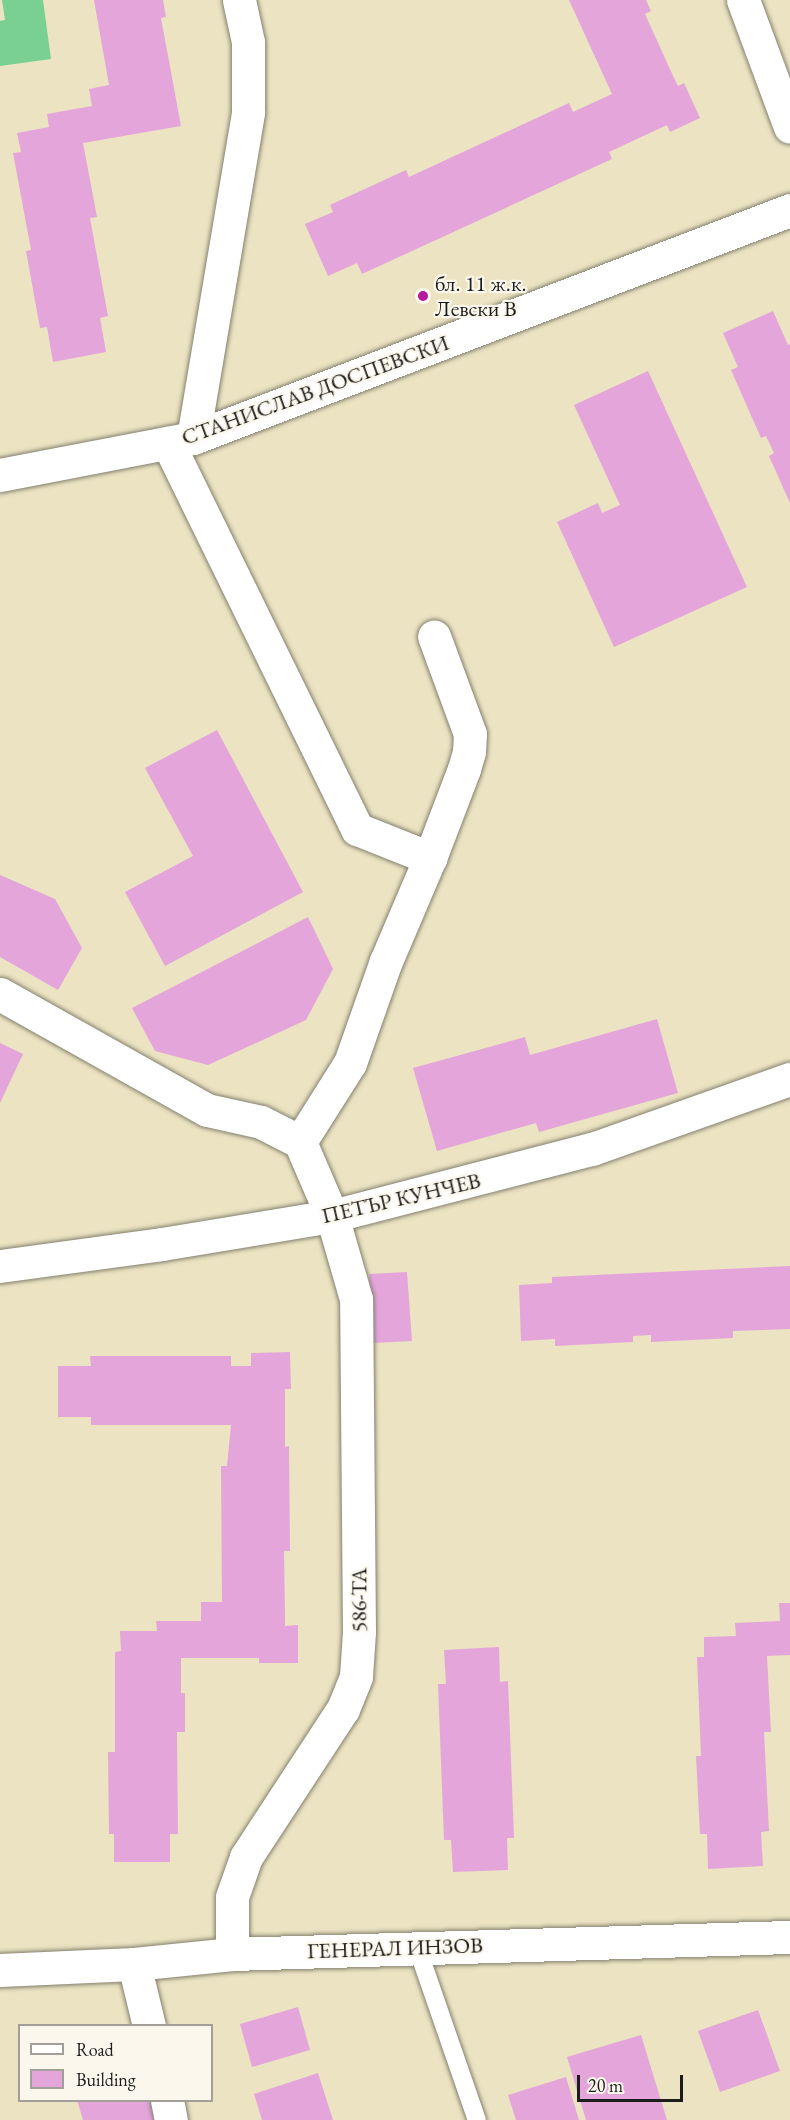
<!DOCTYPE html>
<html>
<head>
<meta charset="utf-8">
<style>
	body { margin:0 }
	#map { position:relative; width:790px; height:2120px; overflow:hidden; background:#ebe3c2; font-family:"EB Garamond",serif }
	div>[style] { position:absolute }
	.green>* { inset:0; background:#7ad093 }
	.building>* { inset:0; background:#e4a5db }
	.roads { filter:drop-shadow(0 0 2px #84806f) drop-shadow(0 0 2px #84806f) }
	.lane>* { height:18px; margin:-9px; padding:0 9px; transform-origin:9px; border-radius:9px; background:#fff }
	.street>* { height:33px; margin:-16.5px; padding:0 16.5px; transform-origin:16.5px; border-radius:16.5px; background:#fff }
	.dots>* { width:16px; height:16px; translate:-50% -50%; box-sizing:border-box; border:3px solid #fbf7ec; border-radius:50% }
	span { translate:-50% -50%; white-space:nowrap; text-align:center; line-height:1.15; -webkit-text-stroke:4.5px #fbf7ec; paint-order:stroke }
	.poi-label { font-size:22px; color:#1c1c1c }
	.left { translate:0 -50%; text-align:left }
	.street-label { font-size:22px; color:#1c1c1c }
	.legend { position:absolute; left:18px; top:2024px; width:195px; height:78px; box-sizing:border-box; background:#fbf7ec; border:2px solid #a29f99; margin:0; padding:8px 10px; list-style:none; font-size:18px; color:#1c1c1c }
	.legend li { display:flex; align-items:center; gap:12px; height:30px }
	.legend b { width:30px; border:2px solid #a29f99 }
	.scale { position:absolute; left:577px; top:2075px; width:106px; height:27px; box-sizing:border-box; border:3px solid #1c1c1c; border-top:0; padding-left:8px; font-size:18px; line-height:21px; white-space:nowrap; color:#1c1c1c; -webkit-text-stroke:4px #fbf7ec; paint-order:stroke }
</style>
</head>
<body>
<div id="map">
	<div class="green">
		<div style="clip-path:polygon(2px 0,43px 0,51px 59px,0 66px,0 21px,5px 20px)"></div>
	</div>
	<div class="building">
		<div style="clip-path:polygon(94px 0,163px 0,166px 17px,161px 18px,181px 126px,83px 143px,97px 217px,90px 218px,108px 316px,100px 318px,106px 352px,53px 362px,47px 327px,40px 328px,26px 251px,31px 250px,13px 153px,21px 152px,17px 133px,49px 127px,47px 114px,92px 106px,89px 89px,109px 85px)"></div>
		<div style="clip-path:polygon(569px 0,646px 0,651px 11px,645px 14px,674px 78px,678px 86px,684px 83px,700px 118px,670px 132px,667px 125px,609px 152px,612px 159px,362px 274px,357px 263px,328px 276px,305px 224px,333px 212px,330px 205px,406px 170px,409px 177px,569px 103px,573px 112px,612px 94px)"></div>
		<div style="clip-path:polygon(773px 311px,788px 345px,790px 344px,790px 503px,769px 456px,774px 453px,766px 436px,761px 438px,731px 370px,738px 367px,723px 333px)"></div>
		<div style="clip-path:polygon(648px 371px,747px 587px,614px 647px,557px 522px,598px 503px,602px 513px,620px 505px,574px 405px)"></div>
		<div style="clip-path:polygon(217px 730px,303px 892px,165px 966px,125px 892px,193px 856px,145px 768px)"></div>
		<div style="clip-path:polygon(0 875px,55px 899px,82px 948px,58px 990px,0 957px)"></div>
		<div style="clip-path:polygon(308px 917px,333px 969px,306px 1020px,208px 1065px,155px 1051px,132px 1008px)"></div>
		<div style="clip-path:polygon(657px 1019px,678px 1093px,539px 1132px,536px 1123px,437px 1151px,413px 1068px,525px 1037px,530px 1055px)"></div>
		<div style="clip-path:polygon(0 1043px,23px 1054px,0 1103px)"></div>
		<div style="clip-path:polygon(790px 1266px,790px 1329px,733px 1331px,733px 1338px,651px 1342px,651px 1335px,633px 1336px,633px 1342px,555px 1346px,555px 1339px,521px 1341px,519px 1285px,552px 1283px,552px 1277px)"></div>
		<div style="clip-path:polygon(407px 1272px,412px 1341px,373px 1343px,369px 1274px)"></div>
		<div style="clip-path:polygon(290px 1352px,291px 1389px,285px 1389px,285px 1447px,289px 1446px,290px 1551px,284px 1551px,285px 1616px,285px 1626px,298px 1625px,298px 1663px,259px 1663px,259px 1658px,181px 1658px,181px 1693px,185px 1693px,185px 1732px,177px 1732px,178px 1834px,170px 1834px,170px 1862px,114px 1862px,114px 1834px,109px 1834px,108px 1752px,115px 1752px,115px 1652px,121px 1651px,120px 1631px,157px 1631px,156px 1621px,201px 1621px,201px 1602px,222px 1602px,221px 1466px,227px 1466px,231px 1425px,91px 1425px,91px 1417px,58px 1417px,58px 1366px,91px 1366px,90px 1356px,231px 1356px,231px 1366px,251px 1366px,251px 1353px)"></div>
		<div style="clip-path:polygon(779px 1603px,790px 1603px,790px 1655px,767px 1656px,771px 1732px,764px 1732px,769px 1831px,761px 1832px,763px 1866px,708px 1869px,707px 1834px,700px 1834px,696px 1756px,701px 1756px,697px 1657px,704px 1657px,704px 1637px,736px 1636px,735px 1623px,780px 1621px)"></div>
		<div style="clip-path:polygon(499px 1647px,500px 1682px,508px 1681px,514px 1838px,507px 1838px,508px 1870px,453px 1872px,451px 1840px,444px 1840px,438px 1684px,446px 1684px,444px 1650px)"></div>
		<div style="clip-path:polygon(298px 2007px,310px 2050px,252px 2067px,240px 2024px)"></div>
		<div style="clip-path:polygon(758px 2010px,780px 2071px,720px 2092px,698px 2031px)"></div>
		<div style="clip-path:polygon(641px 2035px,667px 2120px,586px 2120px,567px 2057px)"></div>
		<div style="clip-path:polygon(318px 2073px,333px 2120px,262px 2120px,254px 2094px)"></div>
		<div style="clip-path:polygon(566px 2077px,579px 2120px,516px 2120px,508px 2095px)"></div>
		<div style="clip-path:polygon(77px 2100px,150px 2100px,156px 2120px,83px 2120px)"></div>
	</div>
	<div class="roads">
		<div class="lane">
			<div style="left:417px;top:1947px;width:183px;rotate:70.9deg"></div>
		</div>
		<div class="street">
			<div style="left:743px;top:0;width:135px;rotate:69.7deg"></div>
			<div style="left:193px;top:438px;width:331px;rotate:-80.4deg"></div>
			<div style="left:248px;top:112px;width:70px;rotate:-90deg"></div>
			<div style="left:248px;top:42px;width:43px;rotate:-102.1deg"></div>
			<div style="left:168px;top:443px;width:430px;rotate:63.9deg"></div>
			<div style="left:357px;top:829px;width:79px;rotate:21.7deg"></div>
			<div style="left:430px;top:858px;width:95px;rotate:-69.1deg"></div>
			<div style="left:464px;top:769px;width:18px;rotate:-74deg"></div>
			<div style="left:469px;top:752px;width:18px;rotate:-87deg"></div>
			<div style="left:470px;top:734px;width:104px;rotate:-110.2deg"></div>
			<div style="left:0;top:475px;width:197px;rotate:-10.9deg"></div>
			<div style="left:193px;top:438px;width:639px;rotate:-20.9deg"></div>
			<div style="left:0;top:994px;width:237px;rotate:29.3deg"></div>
			<div style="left:207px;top:1110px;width:55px;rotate:12.5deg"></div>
			<div style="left:261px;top:1122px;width:44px;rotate:27.1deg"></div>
			<div style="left:0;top:1266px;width:163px;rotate:-7.7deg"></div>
			<div style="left:162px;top:1244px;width:172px;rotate:-9.4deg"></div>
			<div style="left:332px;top:1216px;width:268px;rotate:-14.5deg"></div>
			<div style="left:592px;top:1149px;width:210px;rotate:-19.5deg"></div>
			<div style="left:232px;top:1954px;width:57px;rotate:-90deg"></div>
			<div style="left:232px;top:1897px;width:42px;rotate:-70.7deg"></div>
			<div style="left:246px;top:1857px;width:177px;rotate:-56.8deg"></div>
			<div style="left:343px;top:1709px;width:35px;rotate:-68deg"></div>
			<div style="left:356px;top:1676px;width:44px;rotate:-86.1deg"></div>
			<div style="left:359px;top:1632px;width:333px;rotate:-90.5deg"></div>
			<div style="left:356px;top:1299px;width:86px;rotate:-106.1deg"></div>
			<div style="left:332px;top:1216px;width:81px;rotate:-113.4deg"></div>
			<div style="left:300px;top:1142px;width:93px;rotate:-57.7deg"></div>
			<div style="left:350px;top:1063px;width:108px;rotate:-70.6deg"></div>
			<div style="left:386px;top:961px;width:112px;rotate:-66.9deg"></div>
			<div style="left:134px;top:1964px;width:64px;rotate:76.4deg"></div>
			<div style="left:0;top:1970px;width:134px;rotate:-2.6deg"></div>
			<div style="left:134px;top:1964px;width:99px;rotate:-5.8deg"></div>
			<div style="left:232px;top:1954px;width:558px;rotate:-1.75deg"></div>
			<div style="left:167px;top:2100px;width:20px;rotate:79deg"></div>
		</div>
	</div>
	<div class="dots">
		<div style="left:423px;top:296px;background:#b5179e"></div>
	</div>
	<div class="poi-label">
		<span class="left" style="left:435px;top:296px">бл. 11 ж.к.<br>Левски В</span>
	</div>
	<div class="street-label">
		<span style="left:315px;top:390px;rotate:-20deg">СТАНИСЛАВ ДОСПЕВСКИ</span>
		<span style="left:401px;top:1198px;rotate:-13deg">ПЕТЪР КУНЧЕВ</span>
		<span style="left:359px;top:1600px;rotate:-90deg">586-ТА</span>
		<span style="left:395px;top:1948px;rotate:-2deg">ГЕНЕРАЛ ИНЗОВ</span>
	</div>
	<ul class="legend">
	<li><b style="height:8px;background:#fff"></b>Road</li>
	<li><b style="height:16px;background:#e4a5db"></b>Building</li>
	</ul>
	<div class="scale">20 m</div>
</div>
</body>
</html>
